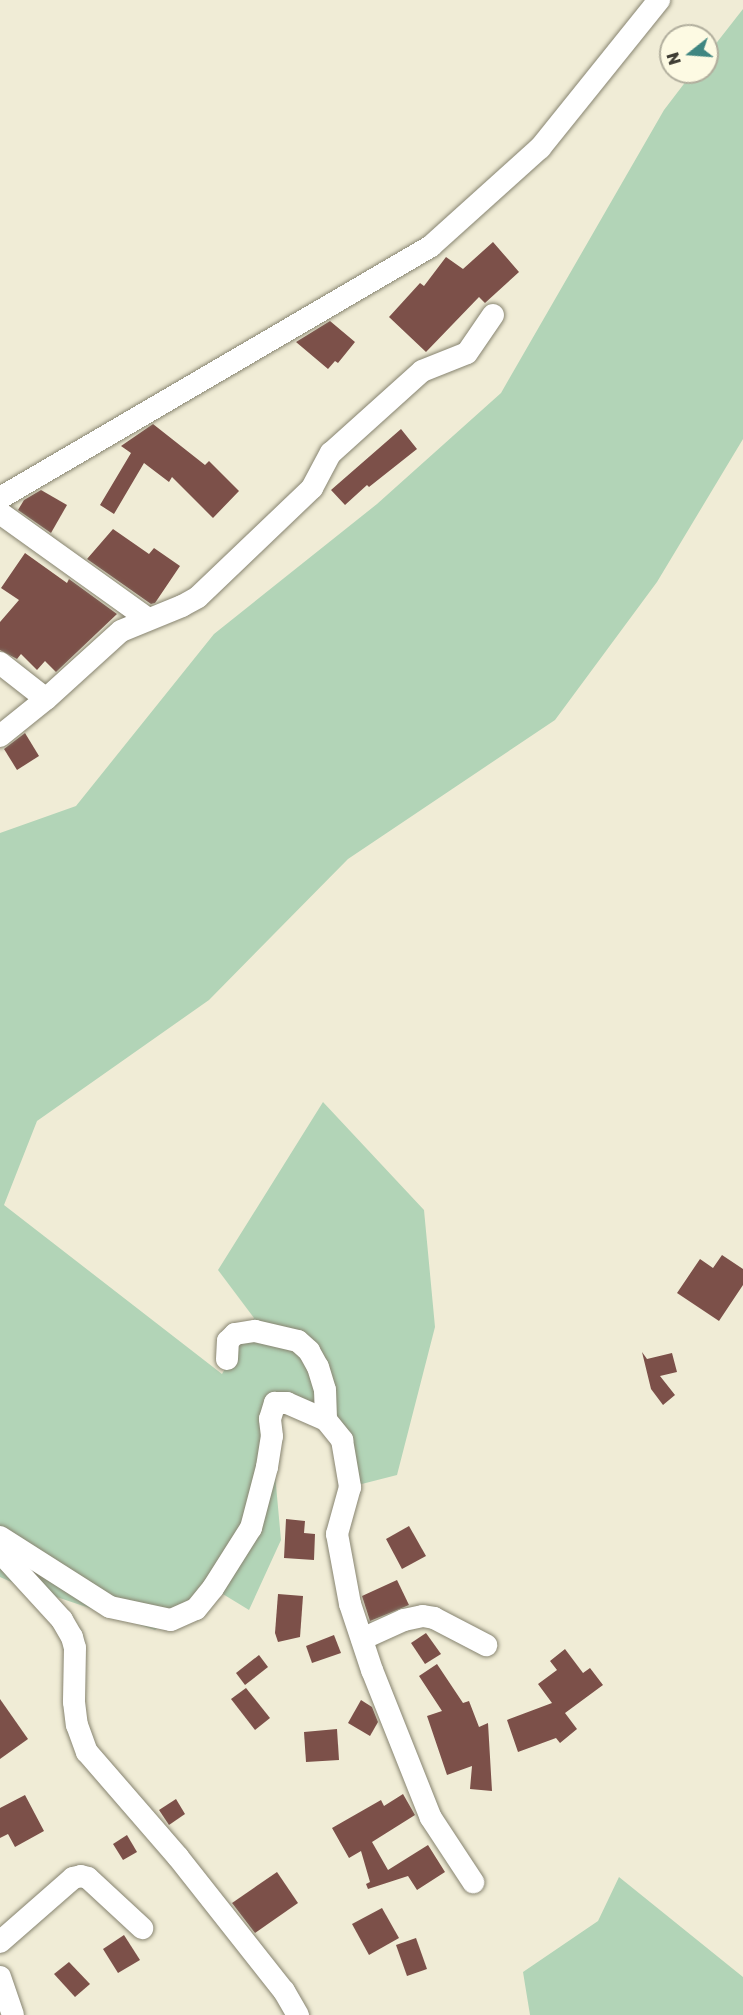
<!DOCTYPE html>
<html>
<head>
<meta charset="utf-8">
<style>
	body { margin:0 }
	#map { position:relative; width:743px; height:2015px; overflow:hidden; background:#f0ecd6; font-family:"Golos Text",sans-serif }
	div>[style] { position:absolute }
	.green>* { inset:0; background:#b2d4b7 }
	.building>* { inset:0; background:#7c5049 }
	.roads { filter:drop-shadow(0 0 2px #878470) drop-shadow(0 0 2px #878470) }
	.minor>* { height:22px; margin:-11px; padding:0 11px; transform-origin:11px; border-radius:11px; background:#fff }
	span { translate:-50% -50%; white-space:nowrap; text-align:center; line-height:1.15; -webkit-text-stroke:6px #fdfae3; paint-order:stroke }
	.north { position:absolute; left:659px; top:24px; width:60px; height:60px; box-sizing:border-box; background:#fdfae3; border:2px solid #b1ae9d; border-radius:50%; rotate:253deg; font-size:16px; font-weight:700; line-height:24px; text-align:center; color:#3f3d34 }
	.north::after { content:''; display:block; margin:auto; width:21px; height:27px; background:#3f8681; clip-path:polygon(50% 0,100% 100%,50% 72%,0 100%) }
</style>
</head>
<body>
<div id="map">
	<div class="green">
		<div style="clip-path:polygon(743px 9px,743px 439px,657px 582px,555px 720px,348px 859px,209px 1000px,37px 1121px,4px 1205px,222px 1374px,254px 1318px,218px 1270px,323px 1102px,424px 1210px,435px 1327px,397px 1475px,350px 1487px,342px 1440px,287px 1403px,270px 1419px,281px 1540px,249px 1610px,213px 1588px,155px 1630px,9px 1581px,0 1577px,0 833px,76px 806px,214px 634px,377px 504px,501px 393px,664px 110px,693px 72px,707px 72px,707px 55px)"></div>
		<div style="clip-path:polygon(619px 1877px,743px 1977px,743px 2015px,530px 2015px,523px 1972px,598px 1921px)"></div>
	</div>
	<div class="building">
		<div style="clip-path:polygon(493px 242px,519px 272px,485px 303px,479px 297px,426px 352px,389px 317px,420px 283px,424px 286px,446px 257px,463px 269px)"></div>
		<div style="clip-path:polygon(330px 321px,355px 342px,338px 363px,335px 361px,328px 369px,296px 342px)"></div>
		<div style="clip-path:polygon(153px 424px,205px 465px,209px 461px,239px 491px,213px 518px,172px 477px,169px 482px,144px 463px,114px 514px,100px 505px,131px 453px,121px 446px)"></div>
		<div style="clip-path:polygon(401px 429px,417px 449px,369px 487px,367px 485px,345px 505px,331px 490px)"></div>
		<div style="clip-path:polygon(41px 490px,67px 505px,51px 533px,18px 510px,24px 500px)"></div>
		<div style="clip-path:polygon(113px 529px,149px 554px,154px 548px,180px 566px,155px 603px,151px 604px,87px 559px)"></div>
		<div style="clip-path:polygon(25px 553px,67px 583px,69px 579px,117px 614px,56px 672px,45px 661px,37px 670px,21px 654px,17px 659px,0 650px,0 622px,19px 600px,1px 588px)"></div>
		<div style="clip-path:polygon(25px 733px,39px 756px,17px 770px,4px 749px)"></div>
		<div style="clip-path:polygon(722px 1255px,743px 1269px,743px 1285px,719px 1321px,677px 1293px,700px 1259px,713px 1268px)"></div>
		<div style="clip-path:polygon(642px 1352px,647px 1359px,672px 1353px,677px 1372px,660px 1376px,675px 1395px,663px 1405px,651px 1389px)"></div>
		<div style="clip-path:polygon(286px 1519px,305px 1521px,304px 1533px,315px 1534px,314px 1560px,284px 1558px)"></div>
		<div style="clip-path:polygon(409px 1526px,426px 1556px,402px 1569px,386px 1539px)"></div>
		<div style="clip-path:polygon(397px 1580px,409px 1605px,370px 1621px,362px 1596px)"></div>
		<div style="clip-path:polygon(278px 1594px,303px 1596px,300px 1637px,278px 1642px,275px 1633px)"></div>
		<div style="clip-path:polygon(426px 1633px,441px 1654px,425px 1664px,411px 1643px)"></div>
		<div style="clip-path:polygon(334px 1635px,341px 1653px,312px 1663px,306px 1646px)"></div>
		<div style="clip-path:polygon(565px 1649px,583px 1673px,590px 1668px,603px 1685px,565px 1713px,577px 1729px,560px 1743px,556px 1738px,518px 1752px,507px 1720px,552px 1703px,538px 1684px,557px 1670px,550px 1661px)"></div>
		<div style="clip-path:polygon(259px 1655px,268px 1667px,245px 1685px,236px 1673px)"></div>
		<div style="clip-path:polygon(437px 1664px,463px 1703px,469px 1701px,479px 1727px,488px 1723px,492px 1791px,470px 1789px,472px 1766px,447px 1775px,427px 1716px,442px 1711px,419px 1676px)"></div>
		<div style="clip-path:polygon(246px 1688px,270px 1718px,255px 1730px,231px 1699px)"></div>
		<div style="clip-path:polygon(0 1699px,28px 1739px,0 1759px)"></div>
		<div style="clip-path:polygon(361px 1700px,372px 1707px,378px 1722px,370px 1736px,348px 1723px)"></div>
		<div style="clip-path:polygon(337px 1729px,339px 1760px,306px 1762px,304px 1732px)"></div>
		<div style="clip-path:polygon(403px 1794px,415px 1815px,372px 1842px,388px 1870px,428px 1845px,445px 1872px,417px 1890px,408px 1876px,368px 1889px,366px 1884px,370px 1882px,361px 1851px,349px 1858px,332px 1828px,381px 1800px,384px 1806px)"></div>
		<div style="clip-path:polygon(25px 1795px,44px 1831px,15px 1847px,8px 1834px,0 1838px,0 1808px)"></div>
		<div style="clip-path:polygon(176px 1799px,185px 1814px,169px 1825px,159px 1810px)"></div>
		<div style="clip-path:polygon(127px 1835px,137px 1852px,123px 1860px,113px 1844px)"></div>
		<div style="clip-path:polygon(277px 1872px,298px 1903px,255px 1933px,232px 1903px)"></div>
		<div style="clip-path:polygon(382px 1908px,399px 1938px,369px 1955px,352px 1924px)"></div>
		<div style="clip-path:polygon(124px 1935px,140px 1960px,118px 1973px,103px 1949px)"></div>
		<div style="clip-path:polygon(416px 1938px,427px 1969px,407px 1976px,396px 1945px)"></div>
		<div style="clip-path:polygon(69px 1962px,90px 1984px,75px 1997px,54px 1974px)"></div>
	</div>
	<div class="roads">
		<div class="minor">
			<div style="left:0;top:498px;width:499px;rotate:-30.3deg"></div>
			<div style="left:431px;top:246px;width:147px;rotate:-42deg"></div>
			<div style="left:540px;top:148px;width:190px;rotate:-51.2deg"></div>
			<div style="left:0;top:513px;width:182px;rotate:35.6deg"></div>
			<div style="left:0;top:663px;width:58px;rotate:38deg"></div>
			<div style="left:0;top:736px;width:59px;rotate:-38.8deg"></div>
			<div style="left:46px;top:699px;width:101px;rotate:-42.2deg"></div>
			<div style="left:121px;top:631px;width:66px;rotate:-22.3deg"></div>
			<div style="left:182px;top:606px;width:18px;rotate:-29deg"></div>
			<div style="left:198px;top:597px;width:158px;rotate:-43.7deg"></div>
			<div style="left:312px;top:488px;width:40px;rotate:-62deg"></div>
			<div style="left:331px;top:453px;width:122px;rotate:-42deg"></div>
			<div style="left:422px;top:371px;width:48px;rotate:-21.8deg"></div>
			<div style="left:467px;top:353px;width:46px;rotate:-55.6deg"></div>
			<div style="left:227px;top:1359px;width:18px;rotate:-87deg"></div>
			<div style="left:228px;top:1341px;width:10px;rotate:-45deg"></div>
			<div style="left:235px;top:1334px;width:20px;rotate:-9deg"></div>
			<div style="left:255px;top:1331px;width:44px;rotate:13.1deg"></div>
			<div style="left:298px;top:1341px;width:15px;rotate:42deg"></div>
			<div style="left:309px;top:1351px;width:18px;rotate:61deg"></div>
			<div style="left:318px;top:1367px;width:24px;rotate:73deg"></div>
			<div style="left:325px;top:1390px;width:30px;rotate:88deg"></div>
			<div style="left:0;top:1537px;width:130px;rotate:32.5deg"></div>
			<div style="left:110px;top:1607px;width:62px;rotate:12deg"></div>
			<div style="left:171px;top:1620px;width:27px;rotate:-24deg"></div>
			<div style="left:196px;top:1609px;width:27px;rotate:-51deg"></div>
			<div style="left:213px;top:1588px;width:71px;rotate:-57.7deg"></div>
			<div style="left:251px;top:1528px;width:63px;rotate:-75.3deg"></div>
			<div style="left:267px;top:1467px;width:31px;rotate:-81deg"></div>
			<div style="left:272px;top:1436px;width:17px;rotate:-97deg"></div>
			<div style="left:270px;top:1419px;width:17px;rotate:-73deg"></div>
			<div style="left:275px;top:1403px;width:12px"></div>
			<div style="left:287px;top:1403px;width:43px;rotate:23.6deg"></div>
			<div style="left:326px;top:1420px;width:26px;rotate:51deg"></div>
			<div style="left:342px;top:1440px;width:48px;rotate:80.3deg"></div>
			<div style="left:350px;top:1487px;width:49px;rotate:105.5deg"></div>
			<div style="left:337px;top:1534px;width:71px;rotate:79.5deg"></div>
			<div style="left:350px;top:1604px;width:70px;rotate:71.6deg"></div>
			<div style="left:372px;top:1670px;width:159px;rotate:68.3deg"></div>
			<div style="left:431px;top:1818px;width:77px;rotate:56.7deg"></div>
			<div style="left:0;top:1552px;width:92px;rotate:47.6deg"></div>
			<div style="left:62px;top:1620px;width:20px;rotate:60deg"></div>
			<div style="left:72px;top:1637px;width:11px;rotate:75deg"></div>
			<div style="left:75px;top:1648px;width:54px;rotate:91.1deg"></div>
			<div style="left:74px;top:1702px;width:23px;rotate:83deg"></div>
			<div style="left:77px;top:1725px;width:29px;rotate:70deg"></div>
			<div style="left:87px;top:1752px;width:139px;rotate:49.1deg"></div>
			<div style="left:178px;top:1857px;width:171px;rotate:51.7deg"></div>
			<div style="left:284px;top:1991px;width:28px;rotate:60deg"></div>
			<div style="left:362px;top:1639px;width:46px;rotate:-24.3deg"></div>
			<div style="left:404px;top:1620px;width:19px;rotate:-12deg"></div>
			<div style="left:423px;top:1616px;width:11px;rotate:10deg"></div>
			<div style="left:434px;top:1618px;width:59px;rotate:27.4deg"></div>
			<div style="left:0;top:1942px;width:97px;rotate:-41.2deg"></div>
			<div style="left:73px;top:1878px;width:8px;rotate:-14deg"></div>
			<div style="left:81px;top:1876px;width:7px;rotate:16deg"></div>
			<div style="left:88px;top:1878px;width:74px;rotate:42.8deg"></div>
			<div style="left:0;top:1977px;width:40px;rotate:71.1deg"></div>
		</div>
	</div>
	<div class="north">N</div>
</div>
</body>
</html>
